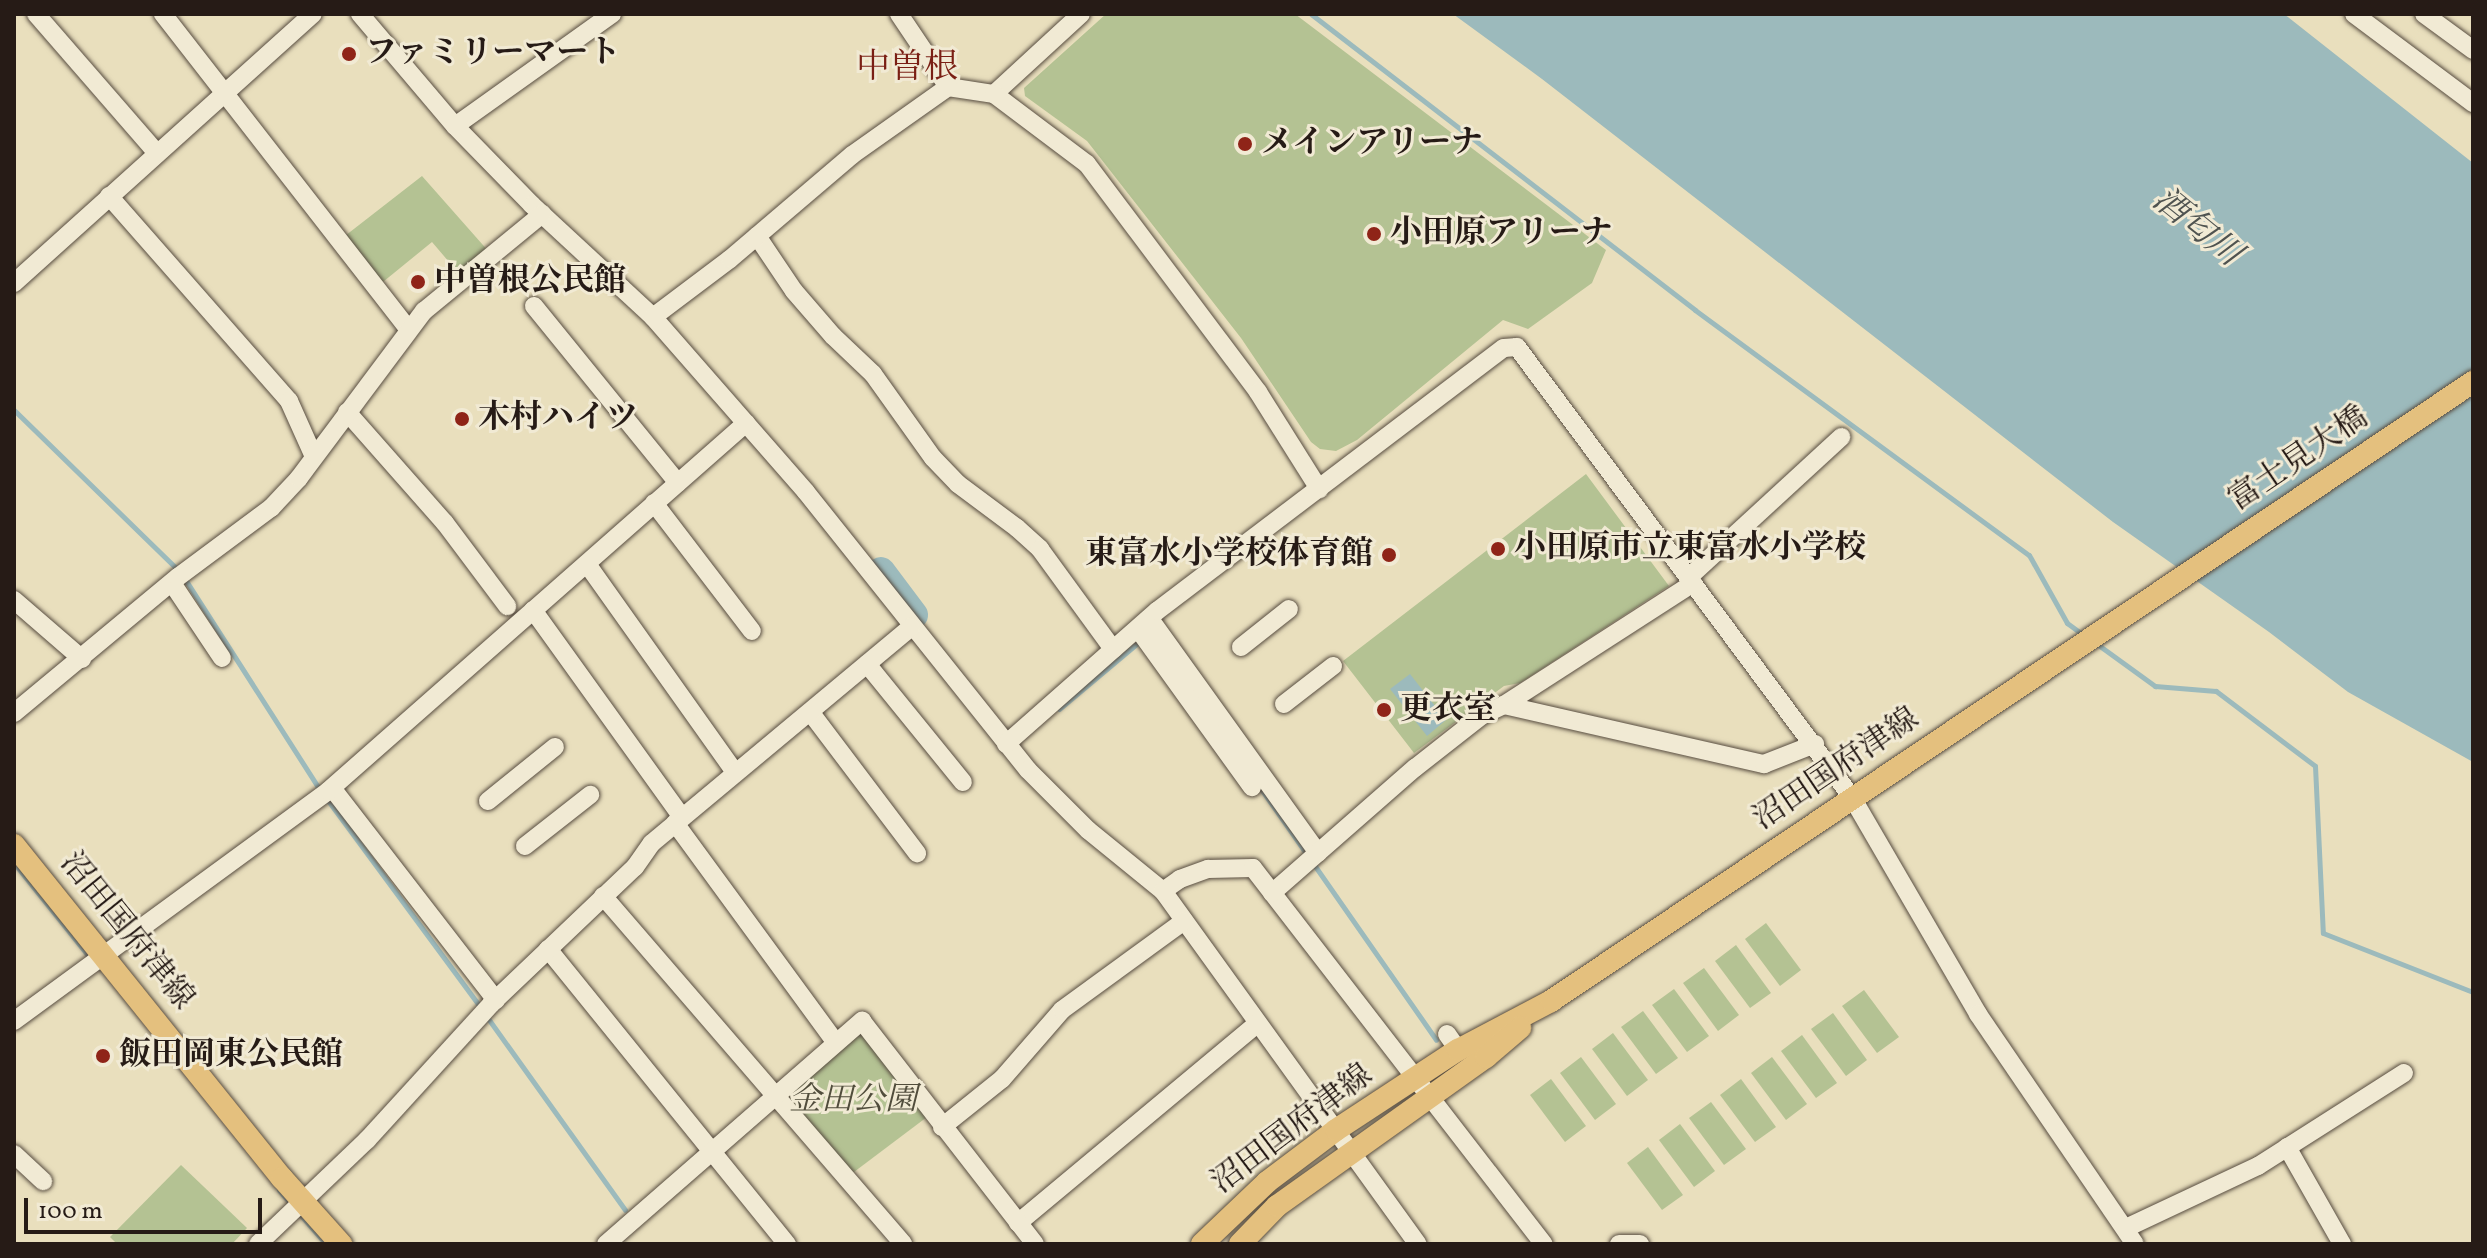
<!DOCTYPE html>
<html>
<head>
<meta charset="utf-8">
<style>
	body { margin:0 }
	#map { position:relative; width:2487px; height:1258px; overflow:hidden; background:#e9dfbd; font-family:Vollkorn,"Noto Serif JP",serif }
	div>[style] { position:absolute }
	.green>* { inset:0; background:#b4c293 }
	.water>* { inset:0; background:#9cbabc }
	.stream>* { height:5px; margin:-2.5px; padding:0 2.5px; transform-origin:2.5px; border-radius:2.5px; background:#9cbabc }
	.river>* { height:28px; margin:-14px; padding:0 14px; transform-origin:14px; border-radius:14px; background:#9cbabc }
	.roads { filter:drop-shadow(0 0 2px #574c40) drop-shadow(0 0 2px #574c40) }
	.minor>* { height:18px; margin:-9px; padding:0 9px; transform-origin:9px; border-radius:9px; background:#f1ead4 }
	.major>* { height:22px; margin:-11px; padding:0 11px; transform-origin:11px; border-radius:11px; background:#e4c07e }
	.dots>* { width:22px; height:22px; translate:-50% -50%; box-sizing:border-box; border:4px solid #f1ead4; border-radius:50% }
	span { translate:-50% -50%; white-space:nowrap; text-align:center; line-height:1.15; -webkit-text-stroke:6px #f1ead4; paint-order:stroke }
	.poi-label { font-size:32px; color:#261b16; font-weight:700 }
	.left { translate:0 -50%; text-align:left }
	.right { translate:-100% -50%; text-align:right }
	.street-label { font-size:32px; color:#261b16 }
	.park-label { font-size:32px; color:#514d3c; font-style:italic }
	.neighbourhood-label { font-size:34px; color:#7a1f14 }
	.water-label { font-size:34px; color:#4f5350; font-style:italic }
	.frame { position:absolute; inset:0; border:16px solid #261b16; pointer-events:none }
	.scale { position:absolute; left:24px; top:1198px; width:238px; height:36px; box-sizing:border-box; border:4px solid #261b16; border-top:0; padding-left:10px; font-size:24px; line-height:28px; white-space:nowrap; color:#261b16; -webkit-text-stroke:6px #f1ead4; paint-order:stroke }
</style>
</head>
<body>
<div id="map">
	<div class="green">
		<div style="clip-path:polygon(1106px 14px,1295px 14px,1606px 250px,1592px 283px,1528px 329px,1503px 320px,1357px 440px,1336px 451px,1320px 449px,1311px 442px,1241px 338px,1087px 141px,1025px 96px,1024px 88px)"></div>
		<div style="clip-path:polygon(422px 176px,490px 253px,461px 276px,432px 242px,378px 286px,341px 239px)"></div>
		<div style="clip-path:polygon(1586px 474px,1669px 586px,1520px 683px,1504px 686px,1414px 753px,1343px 661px)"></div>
		<div style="clip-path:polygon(1766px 923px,1801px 970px,1780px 986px,1745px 939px)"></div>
		<div style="clip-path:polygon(1736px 945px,1771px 993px,1750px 1008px,1715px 961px)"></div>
		<div style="clip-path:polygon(1704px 968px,1739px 1015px,1718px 1031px,1683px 983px)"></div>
		<div style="clip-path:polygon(1674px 989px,1709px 1036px,1687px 1052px,1652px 1005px)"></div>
		<div style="clip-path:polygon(1864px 990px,1899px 1037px,1877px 1053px,1842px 1006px)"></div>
		<div style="clip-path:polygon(1643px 1011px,1678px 1058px,1656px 1074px,1621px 1027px)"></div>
		<div style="clip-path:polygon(1833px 1013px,1867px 1060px,1846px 1076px,1811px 1029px)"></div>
		<div style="clip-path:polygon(861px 1028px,927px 1117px,850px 1175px,781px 1094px)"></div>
		<div style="clip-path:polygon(1613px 1033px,1648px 1080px,1627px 1096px,1592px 1049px)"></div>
		<div style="clip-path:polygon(1802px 1035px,1837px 1083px,1816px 1098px,1781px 1051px)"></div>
		<div style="clip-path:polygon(1581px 1057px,1616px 1104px,1595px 1120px,1560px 1073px)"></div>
		<div style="clip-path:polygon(1772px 1057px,1807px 1104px,1786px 1120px,1751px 1073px)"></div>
		<div style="clip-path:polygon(1551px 1079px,1586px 1126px,1565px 1142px,1530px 1095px)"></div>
		<div style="clip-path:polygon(1741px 1079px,1776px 1127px,1755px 1142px,1720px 1095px)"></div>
		<div style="clip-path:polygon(1711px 1102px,1746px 1149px,1724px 1165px,1689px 1118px)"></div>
		<div style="clip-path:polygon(1680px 1124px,1715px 1171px,1694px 1187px,1659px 1140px)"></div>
		<div style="clip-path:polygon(1648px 1147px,1683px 1195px,1662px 1210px,1627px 1163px)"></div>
		<div style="clip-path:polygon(181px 1165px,247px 1228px,232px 1244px,117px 1244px,110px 1237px)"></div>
	</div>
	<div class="water">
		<div style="clip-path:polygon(1453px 14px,2284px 14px,2473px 163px,2473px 762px,2348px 692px,2269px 632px,2113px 522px,1542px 79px)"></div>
		<div style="clip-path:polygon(1410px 674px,1446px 720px,1427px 736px,1390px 689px)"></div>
	</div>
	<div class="stream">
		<div style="left:1311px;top:14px;width:485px;rotate:37.6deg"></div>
		<div style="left:1695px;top:310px;width:414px;rotate:36.3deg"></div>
		<div style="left:2029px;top:555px;width:78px;rotate:60.8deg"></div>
		<div style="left:2067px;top:623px;width:22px;rotate:36deg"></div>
		<div style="left:14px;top:410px;width:231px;rotate:44.3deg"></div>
		<div style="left:185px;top:579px;width:247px;rotate:57.4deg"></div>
		<div style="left:318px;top:787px;width:275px;rotate:53.6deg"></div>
		<div style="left:2097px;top:644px;width:72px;rotate:35.9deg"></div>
		<div style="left:2155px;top:686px;width:61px;rotate:4.7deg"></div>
		<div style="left:2216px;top:691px;width:124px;rotate:37.1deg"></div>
		<div style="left:2315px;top:766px;width:167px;rotate:87.3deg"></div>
		<div style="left:2323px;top:933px;width:161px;rotate:21.5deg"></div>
		<div style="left:1059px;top:709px;width:106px;rotate:-40deg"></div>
		<div style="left:1257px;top:783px;width:313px;rotate:55.1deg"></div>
		<div style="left:14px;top:863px;width:123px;rotate:51.3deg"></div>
		<div style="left:487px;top:1017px;width:237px;rotate:54.4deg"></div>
		<div style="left:279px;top:1190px;width:72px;rotate:49deg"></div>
	</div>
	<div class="river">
		<div style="left:881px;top:571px;width:55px;rotate:53.1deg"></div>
	</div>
	<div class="roads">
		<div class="minor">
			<div style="left:36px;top:14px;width:184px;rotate:49deg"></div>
			<div style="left:163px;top:14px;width:399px;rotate:52.1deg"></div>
			<div style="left:360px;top:14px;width:147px;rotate:49.7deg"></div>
			<div style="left:455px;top:126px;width:110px;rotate:45.7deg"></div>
			<div style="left:532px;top:205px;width:165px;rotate:42.8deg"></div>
			<div style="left:653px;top:317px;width:232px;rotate:48.8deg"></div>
			<div style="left:806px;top:492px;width:356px;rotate:51.4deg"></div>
			<div style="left:1028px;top:770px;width:85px;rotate:45deg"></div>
			<div style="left:1088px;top:830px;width:97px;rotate:39.1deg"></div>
			<div style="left:1163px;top:891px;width:435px;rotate:54.2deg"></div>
			<div style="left:899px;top:14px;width:88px;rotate:56.1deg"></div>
			<div style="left:2354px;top:14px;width:149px;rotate:36.8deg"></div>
			<div style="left:2424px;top:14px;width:61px;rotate:36.3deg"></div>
			<div style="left:994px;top:94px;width:118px;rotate:-42.6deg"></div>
			<div style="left:455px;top:126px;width:193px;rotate:-35.5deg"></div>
			<div style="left:109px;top:196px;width:273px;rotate:48.7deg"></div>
			<div style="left:289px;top:401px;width:61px;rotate:65.9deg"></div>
			<div style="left:757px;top:236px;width:66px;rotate:56.1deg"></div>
			<div style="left:794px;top:291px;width:60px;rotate:49.1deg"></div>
			<div style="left:833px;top:336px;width:55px;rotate:43.5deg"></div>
			<div style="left:873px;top:374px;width:103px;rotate:54.5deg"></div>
			<div style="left:933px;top:458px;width:36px;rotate:46deg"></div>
			<div style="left:958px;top:484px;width:74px;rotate:36.7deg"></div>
			<div style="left:1017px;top:528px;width:31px;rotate:42deg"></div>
			<div style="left:1040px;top:549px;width:124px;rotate:53.9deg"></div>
			<div style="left:14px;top:283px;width:402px;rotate:-42deg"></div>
			<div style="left:534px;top:306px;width:228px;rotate:50.9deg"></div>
			<div style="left:653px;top:317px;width:96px;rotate:-37deg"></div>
			<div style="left:730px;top:259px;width:160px;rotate:-40.4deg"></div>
			<div style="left:852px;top:155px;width:118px;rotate:-35.3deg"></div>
			<div style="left:948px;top:87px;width:47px;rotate:8.7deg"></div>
			<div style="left:994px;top:94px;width:116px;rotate:37deg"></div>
			<div style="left:1087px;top:164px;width:285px;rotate:53.1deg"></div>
			<div style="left:1258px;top:392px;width:115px;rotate:57.8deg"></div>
			<div style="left:347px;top:412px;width:148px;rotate:48.6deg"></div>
			<div style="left:445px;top:523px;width:104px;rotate:53.2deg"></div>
			<div style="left:654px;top:503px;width:161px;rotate:52.6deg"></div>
			<div style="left:587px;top:564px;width:255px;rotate:54.6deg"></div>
			<div style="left:1689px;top:577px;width:207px;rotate:-42.6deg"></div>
			<div style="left:172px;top:583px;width:90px;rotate:56.3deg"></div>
			<div style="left:14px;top:600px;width:90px;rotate:40.9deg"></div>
			<div style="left:533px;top:610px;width:255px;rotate:54.3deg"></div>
			<div style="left:1150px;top:619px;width:288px;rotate:54.3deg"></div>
			<div style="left:1138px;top:629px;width:195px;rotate:54.2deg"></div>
			<div style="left:1241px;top:647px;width:61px;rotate:-38.4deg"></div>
			<div style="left:867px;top:664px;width:152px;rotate:50.9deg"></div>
			<div style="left:1284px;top:704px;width:62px;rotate:-37.8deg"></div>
			<div style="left:1504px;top:705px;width:225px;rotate:-32.8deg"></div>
			<div style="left:14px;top:713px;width:213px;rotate:-39.7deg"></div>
			<div style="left:178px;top:577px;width:116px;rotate:-36.6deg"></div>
			<div style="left:271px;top:508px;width:41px;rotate:-47deg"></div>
			<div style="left:299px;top:478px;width:209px;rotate:-53.2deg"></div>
			<div style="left:424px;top:311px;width:153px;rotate:-39.4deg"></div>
			<div style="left:811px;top:713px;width:176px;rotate:52.9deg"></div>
			<div style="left:1006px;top:744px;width:201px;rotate:-41.4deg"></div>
			<div style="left:1157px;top:611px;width:435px;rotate:-37.2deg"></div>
			<div style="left:1504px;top:348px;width:13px;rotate:-4deg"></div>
			<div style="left:1517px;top:347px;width:563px;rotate:53.37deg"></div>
			<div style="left:1853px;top:799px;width:249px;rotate:59.8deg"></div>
			<div style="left:1978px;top:1014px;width:278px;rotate:55.7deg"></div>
			<div style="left:332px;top:788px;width:268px;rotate:52.3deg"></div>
			<div style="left:488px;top:801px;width:86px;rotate:-38.9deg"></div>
			<div style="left:675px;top:823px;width:271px;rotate:53.8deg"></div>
			<div style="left:525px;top:846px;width:83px;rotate:-38.1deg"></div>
			<div style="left:1163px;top:891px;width:21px;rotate:-35deg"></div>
			<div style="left:1180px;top:879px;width:30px;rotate:-20deg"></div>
			<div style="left:1208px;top:869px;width:45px;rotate:-1.3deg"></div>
			<div style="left:1253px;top:868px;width:475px;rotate:52.3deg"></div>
			<div style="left:1272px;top:893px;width:190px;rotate:-41.2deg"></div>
			<div style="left:1415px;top:768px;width:84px;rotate:-38.2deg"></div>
			<div style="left:1481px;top:716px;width:25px;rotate:-26deg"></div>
			<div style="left:1504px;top:705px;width:267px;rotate:12.8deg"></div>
			<div style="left:1764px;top:764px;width:55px;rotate:-21.4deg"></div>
			<div style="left:603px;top:896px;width:459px;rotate:49.2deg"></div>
			<div style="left:548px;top:949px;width:380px;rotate:51deg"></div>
			<div style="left:14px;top:1021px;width:389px;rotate:-36.2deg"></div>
			<div style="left:328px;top:791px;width:557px;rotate:-41.36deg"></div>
			<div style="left:1447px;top:1034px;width:19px;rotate:55deg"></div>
			<div style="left:942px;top:1127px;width:77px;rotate:-38.7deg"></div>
			<div style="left:1002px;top:1079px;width:91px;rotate:-49deg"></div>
			<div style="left:1062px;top:1010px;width:151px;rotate:-36.1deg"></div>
			<div style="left:2287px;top:1147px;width:112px;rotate:60.4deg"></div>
			<div style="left:14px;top:1154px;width:40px;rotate:43deg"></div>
			<div style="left:1018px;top:1223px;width:312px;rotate:-39.8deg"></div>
			<div style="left:2126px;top:1228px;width:146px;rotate:-25.2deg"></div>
			<div style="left:2258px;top:1166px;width:173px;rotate:-32.5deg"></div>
			<div style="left:258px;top:1244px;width:151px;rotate:-43.7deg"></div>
			<div style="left:367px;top:1140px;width:184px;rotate:-47.6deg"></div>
			<div style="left:491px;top:1004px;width:199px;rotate:-43.6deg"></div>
			<div style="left:635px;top:867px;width:29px;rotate:-55deg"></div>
			<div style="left:652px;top:843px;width:337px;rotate:-39.8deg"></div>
			<div style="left:606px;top:1244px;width:340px;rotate:-41.1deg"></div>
			<div style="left:862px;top:1021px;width:282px;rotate:52.2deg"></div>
			<div style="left:1619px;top:1244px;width:21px"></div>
		</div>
		<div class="major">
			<div style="left:14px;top:845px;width:427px;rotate:51.2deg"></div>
			<div style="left:282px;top:1178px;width:89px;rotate:48.2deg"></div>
			<div style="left:1202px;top:1244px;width:90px;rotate:-43.6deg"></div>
			<div style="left:1267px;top:1182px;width:86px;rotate:-37deg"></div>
			<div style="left:1336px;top:1130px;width:146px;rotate:-33.3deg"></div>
			<div style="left:1458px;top:1050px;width:105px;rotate:-27.8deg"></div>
			<div style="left:1551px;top:1001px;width:1111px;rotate:-33.88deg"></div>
			<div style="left:1240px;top:1244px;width:53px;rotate:-45.8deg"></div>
			<div style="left:1277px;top:1206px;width:257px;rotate:-35.5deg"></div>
			<div style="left:1486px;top:1057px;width:45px;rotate:-40.5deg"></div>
		</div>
	</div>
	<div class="dots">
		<div style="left:349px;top:54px;background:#8f2418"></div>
		<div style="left:1245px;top:144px;background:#8f2418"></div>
		<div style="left:1374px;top:234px;background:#8f2418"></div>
		<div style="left:418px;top:282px;background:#8f2418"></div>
		<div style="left:462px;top:419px;background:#8f2418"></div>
		<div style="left:1498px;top:549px;background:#8f2418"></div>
		<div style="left:1389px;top:555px;background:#8f2418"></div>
		<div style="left:1384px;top:710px;background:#8f2418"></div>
		<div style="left:103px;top:1056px;background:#8f2418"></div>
	</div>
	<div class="poi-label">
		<span class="left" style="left:365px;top:54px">ファミリーマート</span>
		<span class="left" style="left:1261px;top:144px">メインアリーナ</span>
		<span class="left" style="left:1390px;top:234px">小田原アリーナ</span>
		<span class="left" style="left:434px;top:282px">中曽根公民館</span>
		<span class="left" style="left:478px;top:419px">木村ハイツ</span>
		<span class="left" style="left:1514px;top:549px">小田原市立東富水小学校</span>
		<span class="right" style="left:1373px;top:555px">東富水小学校体育館</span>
		<span class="left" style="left:1400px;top:710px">更衣室</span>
		<span class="left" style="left:119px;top:1056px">飯田岡東公民館</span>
	</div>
	<div class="street-label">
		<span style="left:2299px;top:460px;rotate:-34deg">富士見大橋</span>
		<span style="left:1837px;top:770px;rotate:-34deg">沼田国府津線</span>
		<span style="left:126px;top:932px;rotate:51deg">沼田国府津線</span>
		<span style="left:1293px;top:1130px;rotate:-37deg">沼田国府津線</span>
	</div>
	<div class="park-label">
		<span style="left:853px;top:1101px">金田公園</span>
	</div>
	<div class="neighbourhood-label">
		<span style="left:907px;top:69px">中曽根</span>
	</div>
	<div class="water-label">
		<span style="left:2196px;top:228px;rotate:39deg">酒匂川</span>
	</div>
	<div class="frame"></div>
	<div class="scale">100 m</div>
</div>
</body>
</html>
